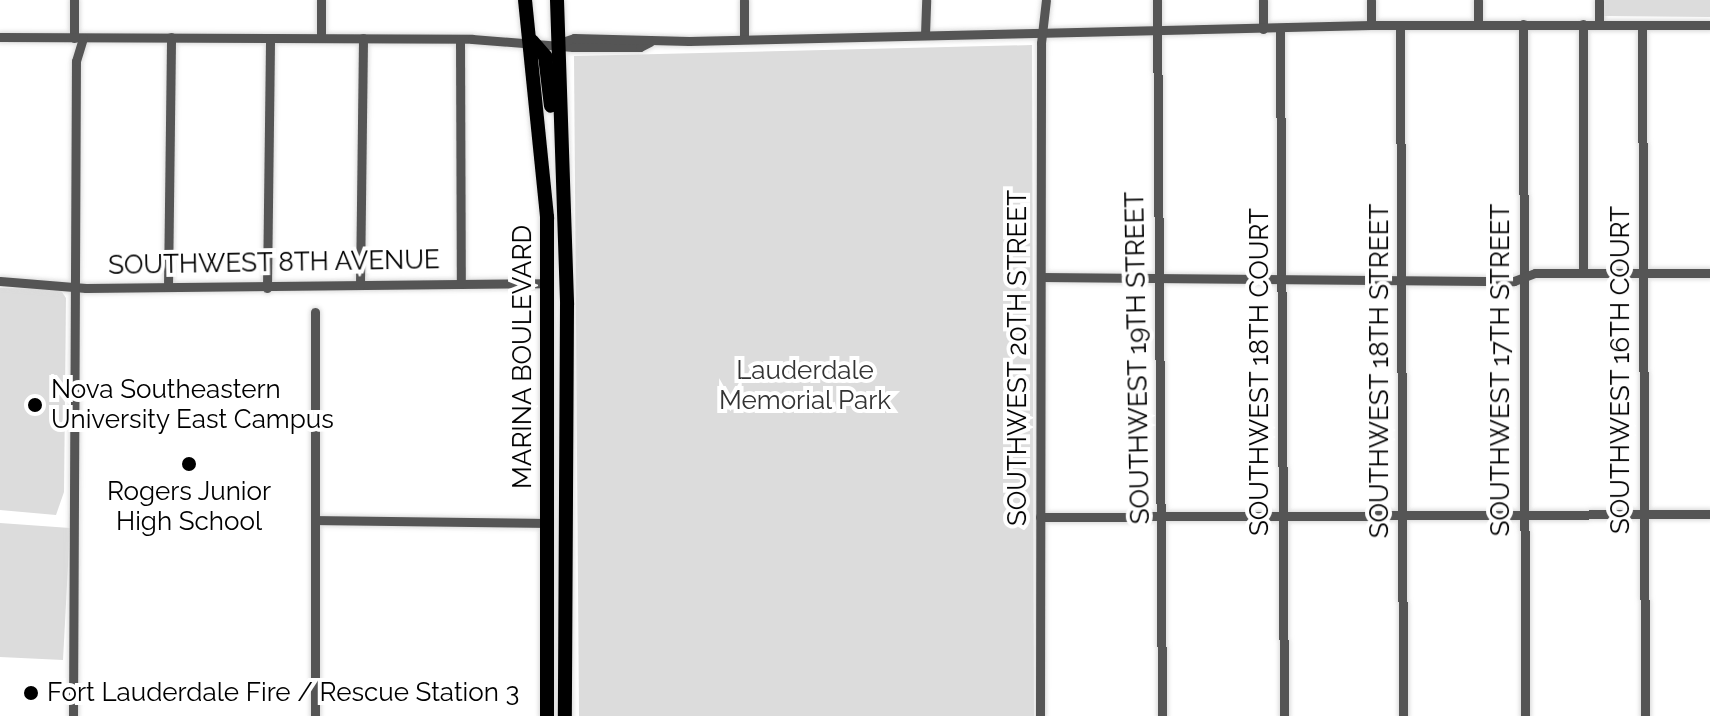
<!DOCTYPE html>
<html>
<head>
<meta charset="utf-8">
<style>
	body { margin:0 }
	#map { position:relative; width:1710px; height:716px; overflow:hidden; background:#fff; font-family:Raleway,sans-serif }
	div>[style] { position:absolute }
	.green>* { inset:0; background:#dcdcdc }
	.roads { filter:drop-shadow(0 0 2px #dbdbdb) drop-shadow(0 0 2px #dbdbdb) }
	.street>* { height:9px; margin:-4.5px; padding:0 4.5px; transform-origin:4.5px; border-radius:4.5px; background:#555 }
	.primary>* { height:14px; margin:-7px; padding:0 7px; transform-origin:7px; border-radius:7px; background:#000 }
	.dots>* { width:22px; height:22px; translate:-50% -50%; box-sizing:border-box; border:4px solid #fff; border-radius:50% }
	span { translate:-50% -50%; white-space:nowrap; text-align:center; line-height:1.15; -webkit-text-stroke:8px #fff; paint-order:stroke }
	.street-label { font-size:26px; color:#000 }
	.park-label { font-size:26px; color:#333 }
	.poi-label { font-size:26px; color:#000 }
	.left { translate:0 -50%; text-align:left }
</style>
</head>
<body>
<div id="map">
	<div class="green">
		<div style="clip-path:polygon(1603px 0,1710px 0,1710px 17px,1604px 16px)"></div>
		<div style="clip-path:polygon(1032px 45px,1034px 716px,579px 716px,574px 56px)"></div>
		<div style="clip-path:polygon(0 288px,60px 289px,66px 298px,64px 492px,56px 515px,0 510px)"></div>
		<div style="clip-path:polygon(0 523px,70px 528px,63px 660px,0 657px)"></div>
	</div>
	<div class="roads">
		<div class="street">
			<div style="left:74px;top:0;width:38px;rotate:90deg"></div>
			<div style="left:744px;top:0;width:37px;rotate:90deg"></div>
			<div style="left:1157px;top:0;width:716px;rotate:89.6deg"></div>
			<div style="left:1263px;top:0;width:29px;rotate:90deg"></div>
			<div style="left:1371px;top:0;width:25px;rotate:90deg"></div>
			<div style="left:1599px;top:0;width:24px;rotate:90deg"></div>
			<div style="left:1523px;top:24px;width:692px;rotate:89.83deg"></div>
			<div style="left:1478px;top:25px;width:25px;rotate:-90deg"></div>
			<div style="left:1642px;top:25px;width:691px;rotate:89.75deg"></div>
			<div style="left:1400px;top:26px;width:690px;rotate:89.75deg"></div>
			<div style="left:1280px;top:29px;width:687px;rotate:89.67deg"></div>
			<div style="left:925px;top:35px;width:35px;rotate:-88deg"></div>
			<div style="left:0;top:37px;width:472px;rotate:0.2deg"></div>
			<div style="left:472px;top:39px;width:101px;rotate:4.5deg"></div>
			<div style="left:573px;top:47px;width:67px"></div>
			<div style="left:640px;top:47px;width:11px;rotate:-27deg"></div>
			<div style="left:321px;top:38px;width:38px;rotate:-90deg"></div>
			<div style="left:460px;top:39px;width:244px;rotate:89.8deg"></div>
			<div style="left:559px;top:43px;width:16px;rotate:-18deg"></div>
			<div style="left:574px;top:38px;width:115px;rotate:1.5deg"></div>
			<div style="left:689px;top:41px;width:682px;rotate:-1.34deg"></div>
			<div style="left:1371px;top:25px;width:339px"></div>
			<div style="left:1583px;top:273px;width:249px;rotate:-90deg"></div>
			<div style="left:1041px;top:277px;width:473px;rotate:0.5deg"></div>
			<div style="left:1514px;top:281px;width:22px;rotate:-21deg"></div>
			<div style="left:1535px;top:273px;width:175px"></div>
			<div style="left:0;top:281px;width:86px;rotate:4.7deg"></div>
			<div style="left:86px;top:288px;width:463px;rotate:-0.6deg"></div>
			<div style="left:360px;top:285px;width:247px;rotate:-89.3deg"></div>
			<div style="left:168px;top:287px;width:250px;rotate:-89.3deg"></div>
			<div style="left:267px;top:288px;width:250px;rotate:-89.3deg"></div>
			<div style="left:1040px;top:517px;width:670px;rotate:-0.26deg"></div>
			<div style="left:315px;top:520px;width:231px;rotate:0.7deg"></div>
			<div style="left:73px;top:716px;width:655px;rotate:-89.74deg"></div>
			<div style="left:76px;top:61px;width:24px;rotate:-73deg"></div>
			<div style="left:315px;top:716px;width:404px;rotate:-90deg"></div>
			<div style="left:1040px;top:716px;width:673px;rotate:-89.91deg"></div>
			<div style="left:1041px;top:43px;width:43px;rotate:-83.4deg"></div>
		</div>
		<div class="primary">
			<div style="left:525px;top:0;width:218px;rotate:84.2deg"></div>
			<div style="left:547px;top:217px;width:499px;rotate:90deg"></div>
			<div style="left:557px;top:0;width:305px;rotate:88.1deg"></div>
			<div style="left:567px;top:305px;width:411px;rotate:90.3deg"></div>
			<div style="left:532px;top:41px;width:20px;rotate:49deg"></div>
			<div style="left:545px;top:56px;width:50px;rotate:83.2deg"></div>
		</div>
	</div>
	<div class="dots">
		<div style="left:35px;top:405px;background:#000"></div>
		<div style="left:189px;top:464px;background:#000"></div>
		<div style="left:31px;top:693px;background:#000"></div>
	</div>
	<div class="street-label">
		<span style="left:274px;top:263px;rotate:-1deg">SOUTHWEST 8TH AVENUE</span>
		<span style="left:523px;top:357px;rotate:-90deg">MARINA BOULEVARD</span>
		<span style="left:1018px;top:358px;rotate:-90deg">SOUTHWEST 20TH STREET</span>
		<span style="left:1138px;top:358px;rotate:-91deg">SOUTHWEST 19TH STREET</span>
		<span style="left:1501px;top:370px;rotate:-90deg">SOUTHWEST 17TH STREET</span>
		<span style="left:1621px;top:370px;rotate:-90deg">SOUTHWEST 16TH COURT</span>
		<span style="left:1380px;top:371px;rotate:-90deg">SOUTHWEST 18TH STREET</span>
		<span style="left:1260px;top:372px;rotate:-90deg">SOUTHWEST 18TH COURT</span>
	</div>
	<div class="park-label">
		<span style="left:805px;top:386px">Lauderdale<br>Memorial Park</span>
	</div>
	<div class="poi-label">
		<span class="left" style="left:51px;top:405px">Nova Southeastern<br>University East Campus</span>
		<span style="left:189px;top:507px">Rogers Junior<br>High School</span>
		<span class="left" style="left:47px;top:693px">Fort Lauderdale Fire / Rescue Station 3</span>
	</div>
</div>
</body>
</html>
